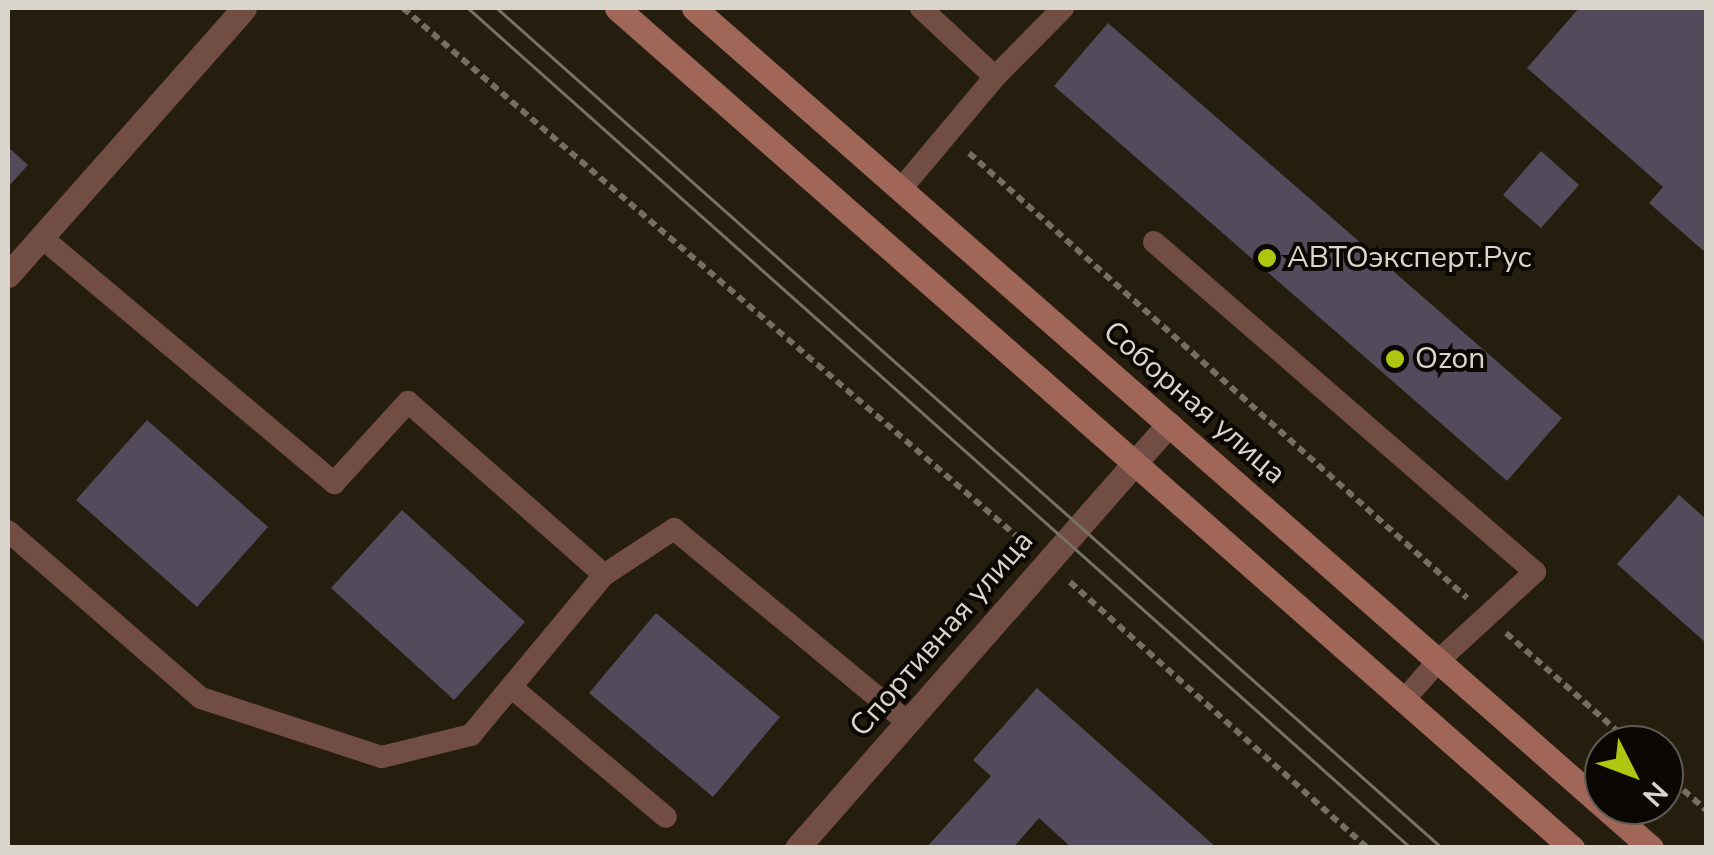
<!DOCTYPE html>
<html>
<head>
<meta charset="utf-8">
<style>
	body { margin:0 }
	#map { position:relative; width:1714px; height:855px; overflow:hidden; background:#251d0e; font-family:"Nunito Sans",sans-serif }
	div>[style] { position:absolute }
	.building>* { inset:0; background:#534b5c }
	.path>* { height:6px; margin-top:-3px; transform-origin:0; background:repeating-linear-gradient(90deg,#756f62 0 8px,transparent 0 13px) }
	.service>* { height:22px; margin:-11px; padding:0 11px; transform-origin:11px; border-radius:11px; background:#714d44 }
	.minor>* { height:25px; margin:-12.5px; padding:0 12.5px; transform-origin:12.5px; border-radius:12.5px; background:#714d44 }
	.secondary>* { height:25px; margin:-12.5px; padding:0 12.5px; transform-origin:12.5px; border-radius:12.5px; background:#a06658 }
	.tram>* { height:2.5px; margin:-1.25px; padding:0 1.25px; transform-origin:1.25px; border-radius:1.25px; background:#787165 }
	.dots>* { width:28px; height:28px; translate:-50% -50%; box-sizing:border-box; border:5px solid #0b0803; border-radius:50% }
	span { translate:-50% -50%; white-space:nowrap; text-align:center; line-height:1.15; -webkit-text-stroke:8px #0b0803; paint-order:stroke }
	.poi-label { font-size:30px; color:#dad5cb }
	.left { translate:0 -50%; text-align:left }
	.street-label { font-size:30px; color:#dad5cb }
	.frame { position:absolute; inset:0; border:10px solid #dad5cb; pointer-events:none }
	.north { position:absolute; left:1584px; top:725px; width:100px; height:100px; box-sizing:border-box; background:#0b0803; border:2px solid #5e5a53; border-radius:50%; rotate:132deg; font-size:28px; font-weight:700; line-height:40px; text-align:center; color:#dad5cb }
	.north::after { content:''; display:block; margin:auto; width:35px; height:45px; background:#adc60f; clip-path:polygon(50% 0,100% 100%,50% 72%,0 100%) }
</style>
</head>
<body>
<div id="map">
	<div class="building">
		<div style="clip-path:polygon(1579px 8px,1706px 8px,1706px 253px,1649px 203px,1663px 187px,1527px 68px)"></div>
		<div style="clip-path:polygon(1108px 23px,1562px 418px,1507px 481px,1054px 86px)"></div>
		<div style="clip-path:polygon(8px 147px,28px 165px,8px 187px)"></div>
		<div style="clip-path:polygon(1541px 151px,1579px 185px,1541px 228px,1503px 195px)"></div>
		<div style="clip-path:polygon(147px 420px,268px 527px,197px 607px,76px 500px)"></div>
		<div style="clip-path:polygon(1679px 495px,1706px 519px,1706px 643px,1617px 564px)"></div>
		<div style="clip-path:polygon(402px 510px,525px 622px,454px 700px,331px 588px)"></div>
		<div style="clip-path:polygon(656px 613px,780px 717px,713px 797px,589px 693px)"></div>
		<div style="clip-path:polygon(1037px 688px,1217px 848px,1072px 848px,1039px 818px,1013px 848px,926px 848px,991px 776px,973px 760px)"></div>
	</div>
	<div class="path">
		<div style="left:403px;top:8px;width:823px;rotate:40.71deg"></div>
		<div style="left:969px;top:153px;width:668px;rotate:41.78deg"></div>
		<div style="left:1070px;top:582px;width:399px;rotate:41.8deg"></div>
		<div style="left:1506px;top:633px;width:169px;rotate:41.4deg"></div>
		<div style="left:1664px;top:773px;width:56px;rotate:41.4deg"></div>
	</div>
	<div class="service">
		<div style="left:921px;top:8px;width:101px;rotate:43deg"></div>
		<div style="left:901px;top:189px;width:146px;rotate:-50deg"></div>
		<div style="left:995px;top:77px;width:97px;rotate:-45.4deg"></div>
		<div style="left:41px;top:237px;width:383px;rotate:40deg"></div>
		<div style="left:334px;top:483px;width:110px;rotate:-47.6deg"></div>
		<div style="left:408px;top:402px;width:261px;rotate:41.4deg"></div>
		<div style="left:1154px;top:242px;width:504px;rotate:40.9deg"></div>
		<div style="left:1535px;top:572px;width:130px;rotate:137.5deg"></div>
		<div style="left:1439px;top:660px;width:53px;rotate:131.2deg"></div>
		<div style="left:8px;top:531px;width:255px;rotate:40.9deg"></div>
		<div style="left:201px;top:698px;width:190px;rotate:18.1deg"></div>
		<div style="left:382px;top:757px;width:92px;rotate:-13.9deg"></div>
		<div style="left:471px;top:735px;width:208px;rotate:-50.3deg"></div>
		<div style="left:604px;top:575px;width:84px;rotate:-33.3deg"></div>
		<div style="left:674px;top:529px;width:303px;rotate:39.6deg"></div>
		<div style="left:511px;top:687px;width:202px;rotate:40deg"></div>
	</div>
	<div class="minor">
		<div style="left:8px;top:275px;width:356px;rotate:-48.5deg"></div>
		<div style="left:797px;top:848px;width:564px;rotate:-48.74deg"></div>
	</div>
	<div class="secondary">
		<div style="left:617px;top:8px;width:1272px;rotate:41.33deg"></div>
		<div style="left:694px;top:8px;width:1273px;rotate:41.27deg"></div>
	</div>
	<div class="tram">
		<div style="left:468px;top:8px;width:1263px;rotate:41.69deg"></div>
		<div style="left:497px;top:8px;width:1264px;rotate:41.63deg"></div>
	</div>
	<div class="dots">
		<div style="left:1267px;top:258px;background:#adc60f"></div>
		<div style="left:1395px;top:359px;background:#adc60f"></div>
	</div>
	<div class="poi-label">
		<span class="left" style="left:1287px;top:258px">АВТОэксперт.Рус</span>
		<span class="left" style="left:1415px;top:359px">Ozon</span>
	</div>
	<div class="street-label">
		<span style="left:1194px;top:403px;rotate:41deg">Соборная улица</span>
		<span style="left:942px;top:634px;rotate:-49deg">Спортивная улица</span>
	</div>
	<div class="frame"></div>
	<div class="north">N</div>
</div>
</body>
</html>
